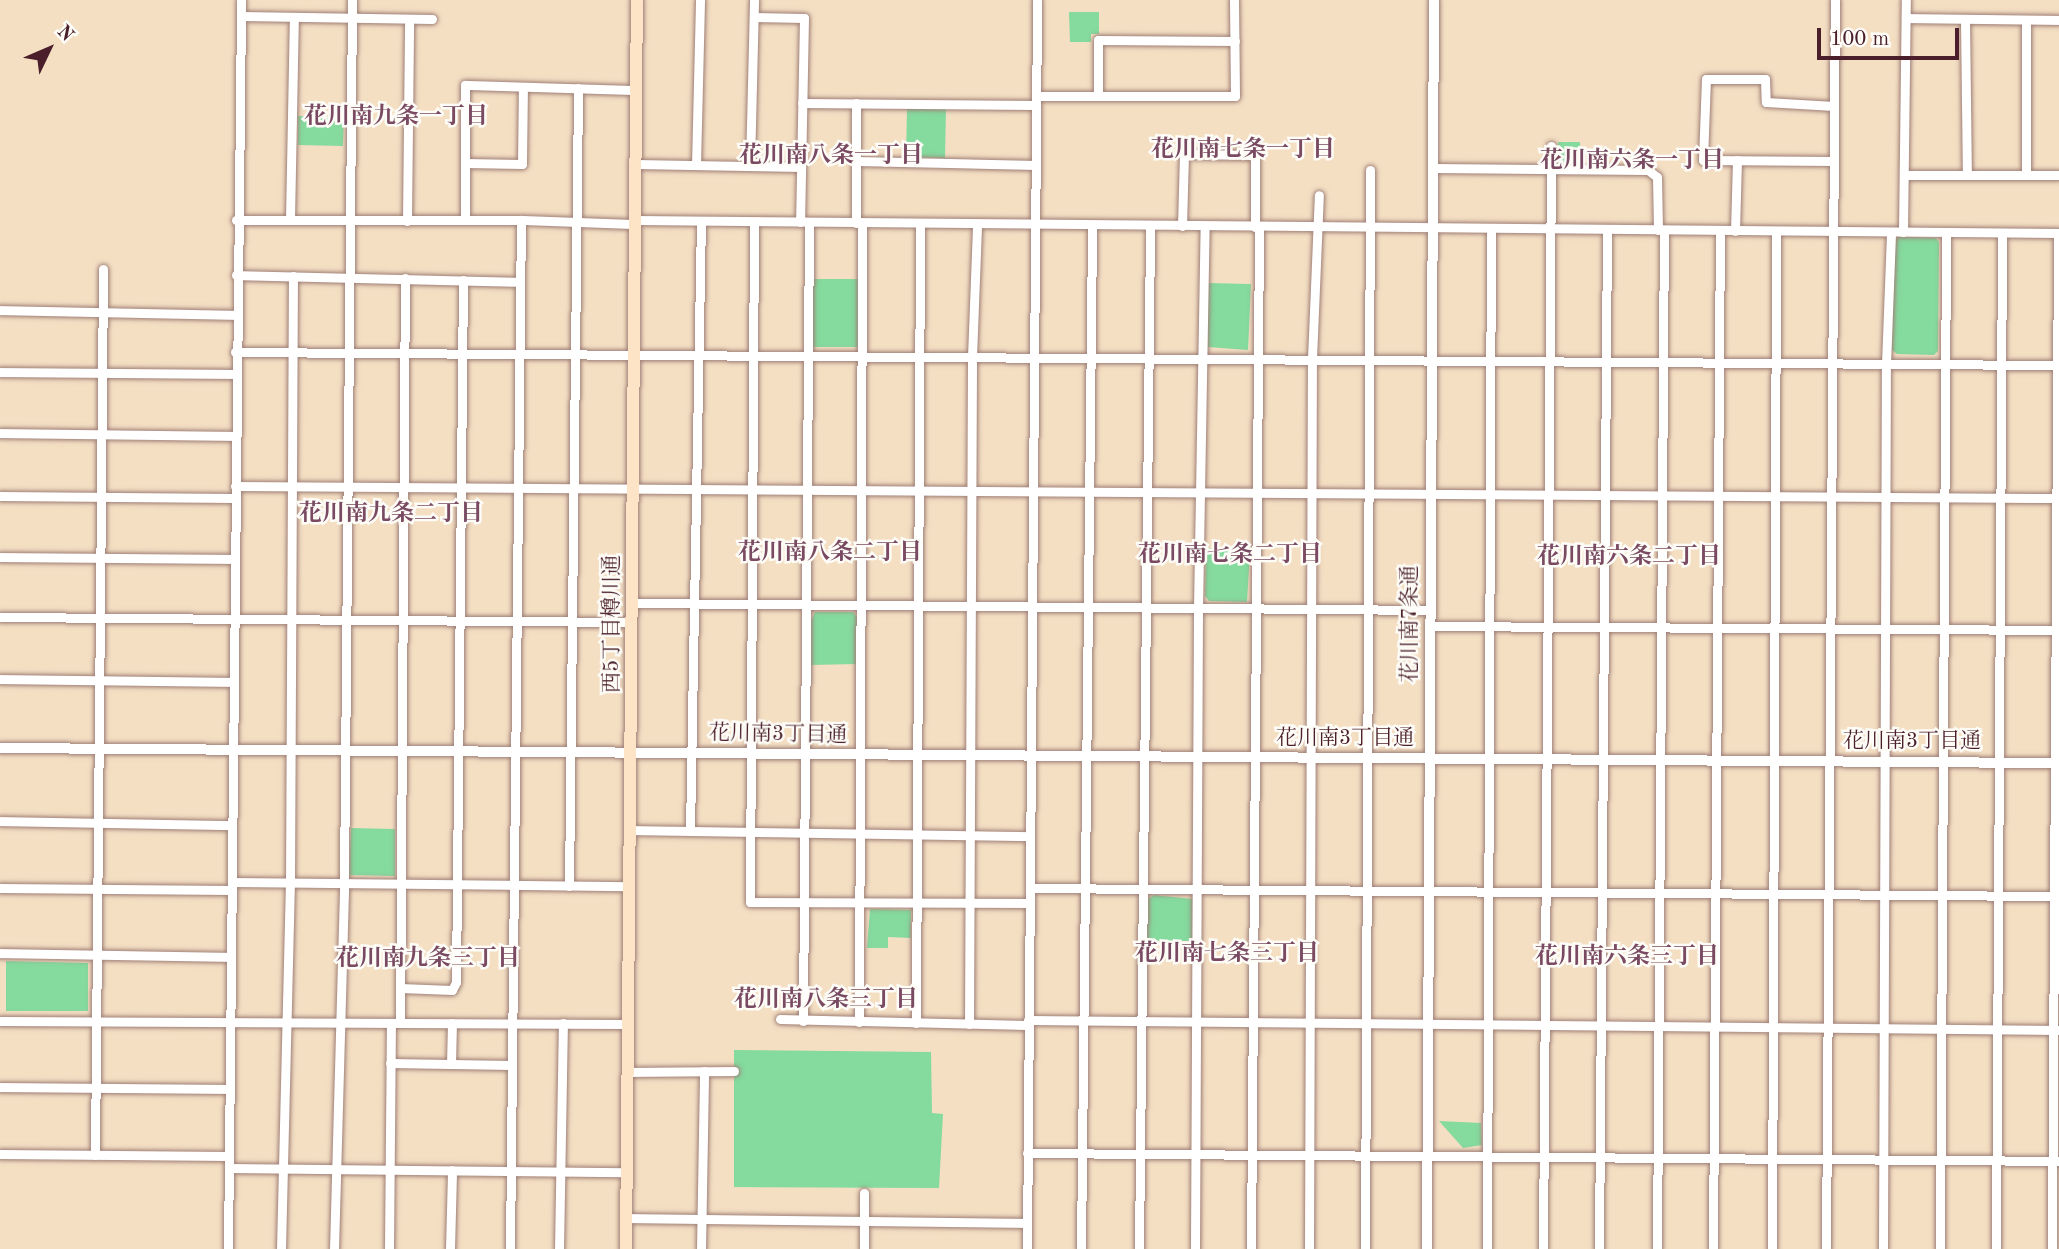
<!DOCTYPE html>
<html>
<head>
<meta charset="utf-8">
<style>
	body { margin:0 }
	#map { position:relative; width:2059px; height:1249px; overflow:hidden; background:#f4dfc3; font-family:"Old Standard TT","Noto Serif JP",serif }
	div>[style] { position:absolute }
	.green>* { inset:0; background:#85da9e }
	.roads { filter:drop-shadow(0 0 2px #9f7f77) drop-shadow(0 0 2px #9f7f77) }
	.minor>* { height:9px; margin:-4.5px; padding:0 4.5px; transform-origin:4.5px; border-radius:4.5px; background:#fff }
	.tertiary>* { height:10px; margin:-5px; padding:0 5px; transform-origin:5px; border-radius:5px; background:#fff }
	.secondary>* { height:12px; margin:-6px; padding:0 6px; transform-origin:6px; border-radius:6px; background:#fee4c6 }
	span { translate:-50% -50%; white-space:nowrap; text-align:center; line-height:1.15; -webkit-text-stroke:5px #fdfcf7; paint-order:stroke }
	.street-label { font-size:21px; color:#4a1f2b }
	.neighbourhood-label { font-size:23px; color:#794a62; font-weight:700 }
	.north { position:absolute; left:14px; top:14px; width:70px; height:70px; -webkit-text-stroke:5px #fdfcf7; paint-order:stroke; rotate:46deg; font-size:19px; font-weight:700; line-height:28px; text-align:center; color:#4a1f2b }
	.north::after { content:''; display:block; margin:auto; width:24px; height:32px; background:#4a1f2b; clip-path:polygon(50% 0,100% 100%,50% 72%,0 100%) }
	.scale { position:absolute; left:1817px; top:28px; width:142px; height:32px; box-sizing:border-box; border:4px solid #4a1f2b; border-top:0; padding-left:9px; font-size:21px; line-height:24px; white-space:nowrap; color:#4a1f2b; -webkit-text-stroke:5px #fdfcf7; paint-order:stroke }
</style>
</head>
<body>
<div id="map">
	<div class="green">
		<div style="clip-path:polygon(1069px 12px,1099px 12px,1099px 34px,1091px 34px,1091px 42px,1070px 42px)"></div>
		<div style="clip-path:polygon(907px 108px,946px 109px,945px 158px,906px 157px)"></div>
		<div style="clip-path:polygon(298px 116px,344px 117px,343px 146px,298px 145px)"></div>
		<div style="clip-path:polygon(1558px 142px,1580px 142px,1580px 165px,1557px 162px)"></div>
		<div style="clip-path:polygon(1899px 237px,1936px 238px,1939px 242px,1938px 351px,1934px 355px,1897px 354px,1892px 350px,1895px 241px)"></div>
		<div style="clip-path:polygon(810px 279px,859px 279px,859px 347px,810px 347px)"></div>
		<div style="clip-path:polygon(1208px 283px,1251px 284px,1248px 350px,1208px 347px)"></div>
		<div style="clip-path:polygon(1206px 548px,1250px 550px,1247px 602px,1209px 601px,1205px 596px)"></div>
		<div style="clip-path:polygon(815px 612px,853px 612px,857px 617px,856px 664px,811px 665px,806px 633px)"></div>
		<div style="clip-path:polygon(351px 828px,395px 829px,395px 876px,349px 875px)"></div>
		<div style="clip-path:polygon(1154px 895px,1193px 899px,1192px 941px,1147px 941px,1148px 899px)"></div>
		<div style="clip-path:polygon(870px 909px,911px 910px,911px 938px,888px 937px,888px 948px,867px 948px)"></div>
		<div style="clip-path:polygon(6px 961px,88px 963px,88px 1011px,6px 1011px)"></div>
		<div style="clip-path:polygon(734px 1050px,931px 1052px,932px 1113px,943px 1114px,939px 1188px,734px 1187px)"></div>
		<div style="clip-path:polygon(1439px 1121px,1481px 1123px,1482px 1145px,1463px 1148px)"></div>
	</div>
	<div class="roads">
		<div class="minor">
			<div style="left:241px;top:16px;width:191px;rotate:0.9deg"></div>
			<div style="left:754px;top:17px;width:50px;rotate:1.1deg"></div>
			<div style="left:804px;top:18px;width:204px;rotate:91.1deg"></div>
			<div style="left:1906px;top:18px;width:153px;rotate:0.7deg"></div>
			<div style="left:1965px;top:19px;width:156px;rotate:89.3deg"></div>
			<div style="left:2026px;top:20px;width:155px;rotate:90deg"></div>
			<div style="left:1036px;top:96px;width:199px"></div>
			<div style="left:1235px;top:96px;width:96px;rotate:-90.6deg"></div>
			<div style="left:1098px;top:96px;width:56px;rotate:-90deg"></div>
			<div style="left:1098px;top:40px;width:137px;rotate:0.4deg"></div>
			<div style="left:802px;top:103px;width:234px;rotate:0.5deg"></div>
			<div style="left:856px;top:161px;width:180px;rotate:1.3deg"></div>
			<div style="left:1834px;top:161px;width:131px;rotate:-179.6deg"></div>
			<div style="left:1703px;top:160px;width:81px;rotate:-87.9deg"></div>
			<div style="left:1706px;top:79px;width:59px"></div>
			<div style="left:1765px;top:79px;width:23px;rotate:88deg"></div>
			<div style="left:1766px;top:102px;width:68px;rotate:3.4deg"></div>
			<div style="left:465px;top:163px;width:57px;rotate:1deg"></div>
			<div style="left:522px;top:164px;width:77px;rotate:-89.3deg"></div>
			<div style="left:636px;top:164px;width:165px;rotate:1deg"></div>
			<div style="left:696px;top:165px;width:165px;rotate:-88.6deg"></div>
			<div style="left:750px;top:166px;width:166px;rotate:-88.6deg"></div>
			<div style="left:1433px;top:168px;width:215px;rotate:0.5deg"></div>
			<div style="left:1648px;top:170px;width:11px;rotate:38deg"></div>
			<div style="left:1657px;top:177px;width:53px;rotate:88.9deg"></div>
			<div style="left:1904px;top:175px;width:155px"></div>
			<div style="left:236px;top:220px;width:285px"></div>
			<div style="left:290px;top:220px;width:202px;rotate:-88.9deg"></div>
			<div style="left:465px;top:220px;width:135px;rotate:-90deg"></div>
			<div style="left:465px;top:85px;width:171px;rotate:1.7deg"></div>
			<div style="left:635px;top:220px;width:1424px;rotate:0.52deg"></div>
			<div style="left:407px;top:221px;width:202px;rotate:-89.4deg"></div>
			<div style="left:754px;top:222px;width:680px;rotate:90.34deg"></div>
			<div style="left:750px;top:902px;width:279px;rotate:0.2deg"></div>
			<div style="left:856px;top:223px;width:120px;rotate:-90deg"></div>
			<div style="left:1182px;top:226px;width:72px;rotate:-88.4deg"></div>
			<div style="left:1184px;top:154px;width:71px;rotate:0.8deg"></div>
			<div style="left:1255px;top:155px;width:72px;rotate:90deg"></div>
			<div style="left:1735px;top:231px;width:71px;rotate:-88.4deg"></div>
			<div style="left:1903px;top:232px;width:232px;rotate:-89.3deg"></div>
			<div style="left:236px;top:275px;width:284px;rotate:1.4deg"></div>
			<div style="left:0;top:310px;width:236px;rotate:1.2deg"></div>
			<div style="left:235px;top:352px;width:1824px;rotate:0.41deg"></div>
			<div style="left:0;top:372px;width:235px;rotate:0.5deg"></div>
			<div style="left:0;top:433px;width:235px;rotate:0.7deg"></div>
			<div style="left:235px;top:486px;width:1824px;rotate:0.38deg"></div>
			<div style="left:0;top:496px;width:235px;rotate:0.5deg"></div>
			<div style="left:0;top:557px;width:235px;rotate:0.5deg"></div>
			<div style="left:632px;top:603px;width:798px;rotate:0.5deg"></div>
			<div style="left:0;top:617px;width:632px;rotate:0.45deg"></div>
			<div style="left:1430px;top:626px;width:628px;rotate:0.36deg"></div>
			<div style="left:0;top:679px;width:234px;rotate:0.7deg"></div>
			<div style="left:0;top:821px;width:232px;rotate:1deg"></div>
			<div style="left:630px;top:830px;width:400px;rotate:0.9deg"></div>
			<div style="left:690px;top:831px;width:610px;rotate:-88.97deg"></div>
			<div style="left:232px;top:882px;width:397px;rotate:0.6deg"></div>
			<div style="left:569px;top:886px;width:798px;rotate:-89.35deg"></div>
			<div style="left:0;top:888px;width:231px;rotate:0.5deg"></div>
			<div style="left:1030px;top:888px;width:1029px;rotate:0.45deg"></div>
			<div style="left:0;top:953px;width:231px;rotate:1deg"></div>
			<div style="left:400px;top:988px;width:52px;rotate:2.2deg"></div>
			<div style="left:452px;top:990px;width:9px;rotate:-63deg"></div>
			<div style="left:456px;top:982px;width:702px;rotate:-89.43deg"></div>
			<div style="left:780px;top:1019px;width:248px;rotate:1.4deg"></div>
			<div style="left:1028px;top:1020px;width:1031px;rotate:0.56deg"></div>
			<div style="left:0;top:1021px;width:628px;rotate:0.27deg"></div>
			<div style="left:803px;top:1021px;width:799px;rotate:-89.57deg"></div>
			<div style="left:859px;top:1022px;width:799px;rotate:-89.78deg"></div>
			<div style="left:400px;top:1023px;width:745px;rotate:-89.62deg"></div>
			<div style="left:916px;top:1023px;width:799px;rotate:-89.71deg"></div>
			<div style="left:969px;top:1024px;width:667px;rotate:-89.74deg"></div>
			<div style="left:972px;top:357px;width:132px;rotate:-87.8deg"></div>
			<div style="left:390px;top:1063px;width:122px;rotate:0.9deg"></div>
			<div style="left:451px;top:1064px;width:41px;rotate:-88.6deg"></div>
			<div style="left:627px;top:1072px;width:107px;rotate:-0.5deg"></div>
			<div style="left:0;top:1087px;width:230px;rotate:0.5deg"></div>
			<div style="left:1027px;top:1153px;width:1032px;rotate:0.44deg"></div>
			<div style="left:0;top:1154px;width:229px;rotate:0.5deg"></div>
			<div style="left:95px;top:1155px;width:886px;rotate:-89.48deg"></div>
			<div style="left:229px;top:1168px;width:397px;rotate:0.6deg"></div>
			<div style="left:626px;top:1218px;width:401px;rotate:0.7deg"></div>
			<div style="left:228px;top:1249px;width:1249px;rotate:-89.4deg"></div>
			<div style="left:281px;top:1249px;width:366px;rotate:-88.6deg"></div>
			<div style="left:290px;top:883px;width:607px;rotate:-89.72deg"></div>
			<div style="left:334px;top:1249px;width:366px;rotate:-88.4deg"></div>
			<div style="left:344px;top:883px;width:883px;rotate:-89.48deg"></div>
			<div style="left:389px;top:1249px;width:226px;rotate:-89.5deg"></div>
			<div style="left:450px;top:1249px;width:79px;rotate:-88.5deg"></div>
			<div style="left:510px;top:1249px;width:1029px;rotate:-89.39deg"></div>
			<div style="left:521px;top:220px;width:114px;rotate:2deg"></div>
			<div style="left:559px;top:1249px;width:226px;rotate:-89deg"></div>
			<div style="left:701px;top:1249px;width:178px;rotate:-89deg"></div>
			<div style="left:864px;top:1249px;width:56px;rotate:-90deg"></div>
			<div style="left:1027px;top:1249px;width:1249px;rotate:-89.54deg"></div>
			<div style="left:1081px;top:1249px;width:1023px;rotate:-89.38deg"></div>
			<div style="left:1139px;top:1249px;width:1023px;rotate:-89.38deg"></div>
			<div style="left:1195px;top:1249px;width:641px;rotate:-89.73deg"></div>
			<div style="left:1198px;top:608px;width:382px;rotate:-89deg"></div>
			<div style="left:1251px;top:1249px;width:1022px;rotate:-89.55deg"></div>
			<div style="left:1309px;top:1249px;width:890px;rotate:-89.81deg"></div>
			<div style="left:1312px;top:359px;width:164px;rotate:-87.6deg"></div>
			<div style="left:1365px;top:1249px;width:1079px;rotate:-89.73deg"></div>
			<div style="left:1487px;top:1249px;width:1021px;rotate:-89.78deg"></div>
			<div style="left:1543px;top:1249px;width:1103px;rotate:-89.58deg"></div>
			<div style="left:1599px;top:1249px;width:1020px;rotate:-89.55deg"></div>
			<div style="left:1657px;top:1249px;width:1019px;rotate:-89.61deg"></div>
			<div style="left:1713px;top:1249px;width:1019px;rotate:-89.61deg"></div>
			<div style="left:1772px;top:1249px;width:1018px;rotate:-89.77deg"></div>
			<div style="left:1826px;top:1249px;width:1249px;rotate:-89.59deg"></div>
			<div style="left:1883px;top:1249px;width:885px;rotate:-89.81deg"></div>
			<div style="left:1886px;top:364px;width:132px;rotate:-87.8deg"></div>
			<div style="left:1940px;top:1249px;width:1017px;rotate:-89.66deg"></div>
			<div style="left:1996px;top:1249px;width:1016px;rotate:-89.66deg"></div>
			<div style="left:2052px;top:1249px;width:1016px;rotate:-89.66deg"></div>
		</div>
		<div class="tertiary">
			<div style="left:0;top:748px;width:2059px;rotate:0.42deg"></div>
			<div style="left:1427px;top:1249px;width:1249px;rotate:-89.68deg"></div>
		</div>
		<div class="secondary">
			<div style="left:626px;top:1249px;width:1249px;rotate:-89.5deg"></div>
		</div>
	</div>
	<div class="street-label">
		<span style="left:613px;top:624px;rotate:-90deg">西5丁目樽川通</span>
		<span style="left:1411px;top:624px;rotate:-90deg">花川南7条通</span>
		<span style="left:778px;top:735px;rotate:1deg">花川南3丁目通</span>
		<span style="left:1345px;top:739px">花川南3丁目通</span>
		<span style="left:1912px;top:742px">花川南3丁目通</span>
	</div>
	<div class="neighbourhood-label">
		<span style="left:396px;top:117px">花川南九条一丁目</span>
		<span style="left:1243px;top:150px">花川南七条一丁目</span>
		<span style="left:831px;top:156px">花川南八条一丁目</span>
		<span style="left:1632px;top:161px">花川南六条一丁目</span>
		<span style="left:391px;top:514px">花川南九条二丁目</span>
		<span style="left:830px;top:553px">花川南八条二丁目</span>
		<span style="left:1230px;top:555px">花川南七条二丁目</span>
		<span style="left:1629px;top:557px">花川南六条二丁目</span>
		<span style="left:1227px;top:954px">花川南七条三丁目</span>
		<span style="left:1627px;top:957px">花川南六条三丁目</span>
		<span style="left:428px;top:959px">花川南九条三丁目</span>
		<span style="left:826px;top:1000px">花川南八条三丁目</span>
	</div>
	<div class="north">N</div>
	<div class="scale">100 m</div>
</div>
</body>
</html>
